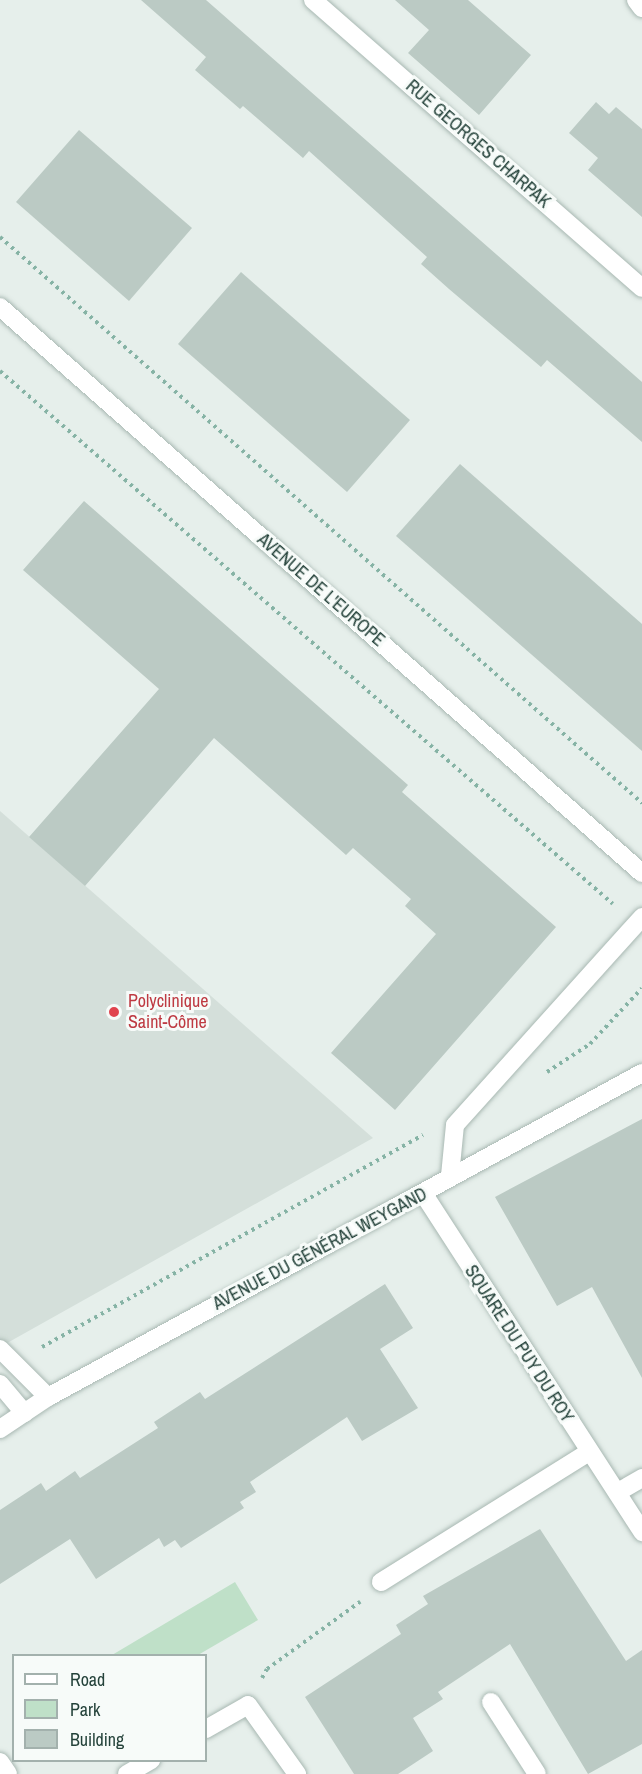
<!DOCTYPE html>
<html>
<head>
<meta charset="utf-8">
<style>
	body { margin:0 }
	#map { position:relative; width:642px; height:1774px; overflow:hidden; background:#e6efeb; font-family:"Archivo Narrow",sans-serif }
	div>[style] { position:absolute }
	.built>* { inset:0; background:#d4dfda }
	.green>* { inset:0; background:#bfe0c8 }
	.building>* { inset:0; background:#bbcac4 }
	.path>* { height:4px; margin-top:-2px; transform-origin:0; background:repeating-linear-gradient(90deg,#86b3a5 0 3px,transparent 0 7.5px) }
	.roads { filter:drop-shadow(0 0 2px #a8b8b2) drop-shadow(0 0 2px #a8b8b2) }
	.minor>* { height:18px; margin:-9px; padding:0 9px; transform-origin:9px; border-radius:9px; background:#fff }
	.dots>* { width:16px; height:16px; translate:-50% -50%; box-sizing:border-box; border:3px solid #f7fbf9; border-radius:50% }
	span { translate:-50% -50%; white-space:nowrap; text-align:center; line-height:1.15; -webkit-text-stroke:6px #f7fbf9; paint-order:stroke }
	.street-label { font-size:18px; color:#24423a }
	.health-label { font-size:18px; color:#be3a42 }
	.left { translate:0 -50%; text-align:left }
	.legend { position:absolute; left:12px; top:1654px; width:195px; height:108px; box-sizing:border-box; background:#f7fbf9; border:2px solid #a3b1ad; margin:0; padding:8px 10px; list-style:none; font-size:18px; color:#24423a }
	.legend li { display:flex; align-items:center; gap:12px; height:30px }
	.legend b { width:30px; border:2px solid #a3b1ad }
</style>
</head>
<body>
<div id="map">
	<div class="built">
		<div style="clip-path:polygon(0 811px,373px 1138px,0 1347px)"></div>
	</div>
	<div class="green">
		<div style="clip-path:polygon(235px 1582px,258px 1620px,198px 1655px,112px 1655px)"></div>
	</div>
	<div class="building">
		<div style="clip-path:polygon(141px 0,206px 0,642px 382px,642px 442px,547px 360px,541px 367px,449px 289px,421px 264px,427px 257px,309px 151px,303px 158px,243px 106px,240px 109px,195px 70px,206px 57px)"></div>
		<div style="clip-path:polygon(395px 0,468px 0,531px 55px,479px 115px,408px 53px,429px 30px)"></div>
		<div style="clip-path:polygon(596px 102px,609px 114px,616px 107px,642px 129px,642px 217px,588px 170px,598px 158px,569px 133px)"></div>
		<div style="clip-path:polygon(79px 130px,192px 228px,129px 301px,16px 202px)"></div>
		<div style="clip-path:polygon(241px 272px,410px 420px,347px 492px,178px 344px)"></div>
		<div style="clip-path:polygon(460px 464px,642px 624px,642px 751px,396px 536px)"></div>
		<div style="clip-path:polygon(84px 501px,408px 785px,402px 792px,556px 927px,395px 1110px,331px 1053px,436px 934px,405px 906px,411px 899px,353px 848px,346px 855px,214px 738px,85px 886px,29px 837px,159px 689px,23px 570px)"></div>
		<div style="clip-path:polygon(642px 1119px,642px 1378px,592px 1287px,557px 1306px,495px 1197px)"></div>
		<div style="clip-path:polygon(385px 1284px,413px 1328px,380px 1349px,418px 1408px,362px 1441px,347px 1417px,250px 1482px,256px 1492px,240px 1502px,244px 1508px,181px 1548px,175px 1540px,164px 1547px,159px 1538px,96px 1579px,70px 1539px,0 1584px,0 1510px,41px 1483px,46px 1491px,75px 1471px,80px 1478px,158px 1428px,154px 1422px,200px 1392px,205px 1399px)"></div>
		<div style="clip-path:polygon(540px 1529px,626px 1661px,642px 1650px,642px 1744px,588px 1774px,510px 1644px,438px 1692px,443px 1699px,413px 1718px,433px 1751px,398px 1774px,354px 1774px,305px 1697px,401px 1634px,396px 1625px,428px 1604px,423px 1596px)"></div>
	</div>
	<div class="path">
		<div style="left:0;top:237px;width:856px;rotate:41.4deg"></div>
		<div style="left:0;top:371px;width:812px;rotate:41.01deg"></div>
		<div style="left:547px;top:1072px;width:51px;rotate:-33.1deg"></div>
		<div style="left:590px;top:1044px;width:76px;rotate:-47.1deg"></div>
		<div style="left:42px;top:1347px;width:436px;rotate:-29.1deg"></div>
		<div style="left:262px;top:1678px;width:10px;rotate:-61deg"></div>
		<div style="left:267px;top:1669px;width:115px;rotate:-35.8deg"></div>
	</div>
	<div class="roads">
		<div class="minor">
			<div style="left:313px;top:0;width:437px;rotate:41.2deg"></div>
			<div style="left:636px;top:0;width:10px;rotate:53deg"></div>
			<div style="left:0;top:307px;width:856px;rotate:41.4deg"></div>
			<div style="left:450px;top:1176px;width:51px;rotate:-84.4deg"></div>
			<div style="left:455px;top:1125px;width:280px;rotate:-48deg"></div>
			<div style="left:423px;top:1193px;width:404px;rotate:57.1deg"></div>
			<div style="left:0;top:1349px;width:68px;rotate:45deg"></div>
			<div style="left:0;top:1384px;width:38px;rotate:50deg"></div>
			<div style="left:0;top:1429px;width:58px;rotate:-33.7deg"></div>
			<div style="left:48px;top:1397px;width:677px;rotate:-28.61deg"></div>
			<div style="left:618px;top:1492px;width:28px;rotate:-30deg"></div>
			<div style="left:381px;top:1582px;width:245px;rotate:-32deg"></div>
			<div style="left:491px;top:1702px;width:85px;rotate:57.4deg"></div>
			<div style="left:206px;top:1729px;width:48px;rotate:-29.7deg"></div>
			<div style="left:248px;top:1705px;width:85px;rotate:54.6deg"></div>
			<div style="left:0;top:1762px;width:14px;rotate:56deg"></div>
			<div style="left:127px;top:1774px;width:28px;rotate:-30deg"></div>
		</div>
	</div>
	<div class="dots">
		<div style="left:114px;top:1012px;background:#e0444e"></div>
	</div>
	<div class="street-label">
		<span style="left:478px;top:144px;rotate:41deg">RUE GEORGES CHARPAK</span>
		<span style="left:321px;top:590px;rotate:41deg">AVENUE DE L'EUROPE</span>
		<span style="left:320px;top:1249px;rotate:-28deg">AVENUE DU GÉNÉRAL WEYGAND</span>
		<span style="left:519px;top:1344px;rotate:57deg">SQUARE DU PUY DU ROY</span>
	</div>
	<div class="health-label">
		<span class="left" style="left:128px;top:1012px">Polyclinique<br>Saint-Côme</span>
	</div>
	<ul class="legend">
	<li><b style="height:8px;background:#fff"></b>Road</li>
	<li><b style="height:16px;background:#bfe0c8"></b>Park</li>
	<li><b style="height:16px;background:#bbcac4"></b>Building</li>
	</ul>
</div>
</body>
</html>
